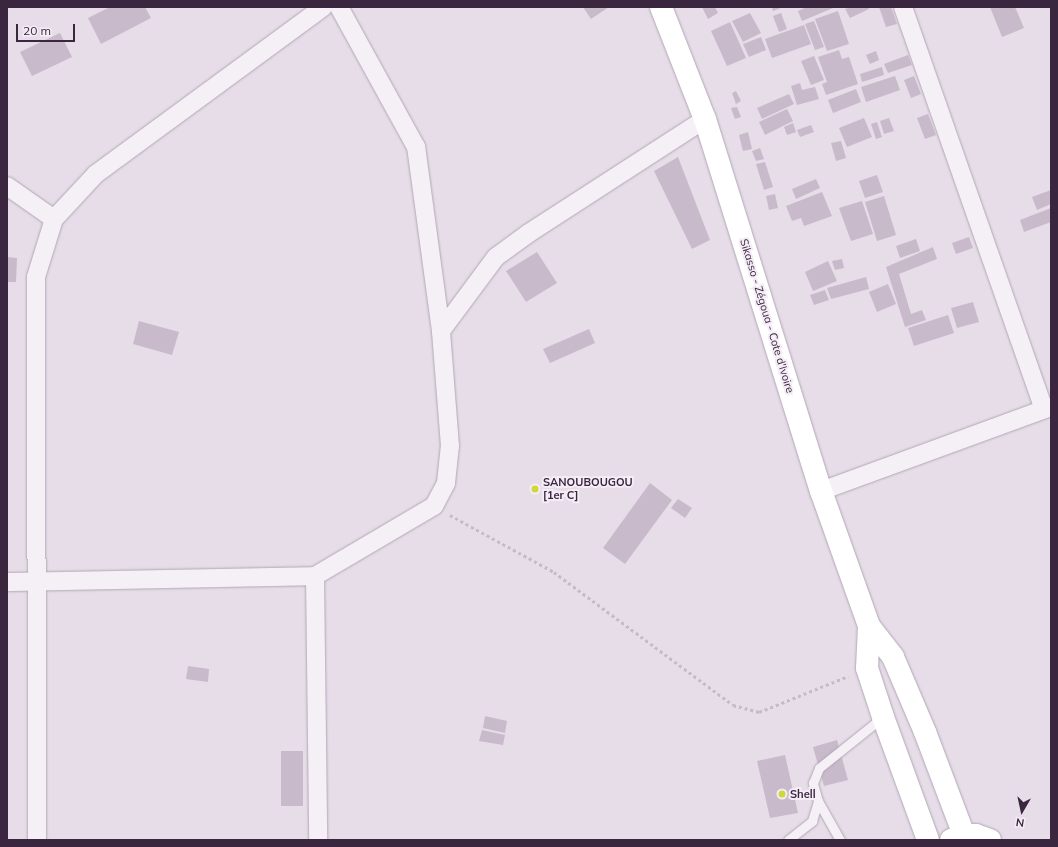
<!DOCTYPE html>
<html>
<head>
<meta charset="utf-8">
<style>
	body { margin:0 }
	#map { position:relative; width:1058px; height:847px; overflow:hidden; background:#e6dde8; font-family:Mulish,sans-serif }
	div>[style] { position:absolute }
	.building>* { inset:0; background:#c8bacb }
	.path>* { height:2.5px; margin-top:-1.25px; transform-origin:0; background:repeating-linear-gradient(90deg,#c5bbc7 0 3px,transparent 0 6px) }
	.roads { filter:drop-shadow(0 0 1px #b3a6b6) drop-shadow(0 0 1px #b3a6b6) }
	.lane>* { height:9px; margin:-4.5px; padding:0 4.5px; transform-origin:4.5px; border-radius:4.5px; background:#f5f0f6 }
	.street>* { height:18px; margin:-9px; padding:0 9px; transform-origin:9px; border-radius:9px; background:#f5f0f6 }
	.highway>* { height:22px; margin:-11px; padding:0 11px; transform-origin:11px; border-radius:11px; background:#fff }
	.dots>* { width:11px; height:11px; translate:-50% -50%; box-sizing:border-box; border:2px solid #f4edf6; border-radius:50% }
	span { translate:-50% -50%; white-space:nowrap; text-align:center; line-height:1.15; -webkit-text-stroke:4px #f4edf6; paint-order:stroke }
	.street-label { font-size:11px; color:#3b2640 }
	.poi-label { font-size:11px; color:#3b2640; font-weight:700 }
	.left { translate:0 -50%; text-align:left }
	.frame { position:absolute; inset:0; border:8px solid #3b2640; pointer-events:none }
	.north { position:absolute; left:1002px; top:791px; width:40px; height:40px; -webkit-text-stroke:3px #f4edf6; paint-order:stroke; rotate:189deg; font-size:11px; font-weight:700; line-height:16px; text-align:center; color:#3b2640 }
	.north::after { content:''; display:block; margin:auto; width:14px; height:18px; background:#3b2640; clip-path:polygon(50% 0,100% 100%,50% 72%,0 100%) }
	.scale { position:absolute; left:16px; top:24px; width:59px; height:18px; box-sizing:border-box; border:2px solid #3b2640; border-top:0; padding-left:5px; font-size:12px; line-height:14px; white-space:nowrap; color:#3b2640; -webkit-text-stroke:3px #f4edf6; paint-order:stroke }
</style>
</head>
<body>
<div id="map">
	<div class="building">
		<div style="clip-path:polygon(110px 7px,145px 7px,151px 18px,101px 44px,88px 18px)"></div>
		<div style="clip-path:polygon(583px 7px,609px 7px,591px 19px)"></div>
		<div style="clip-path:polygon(702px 7px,715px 7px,718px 13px,708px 19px)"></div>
		<div style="clip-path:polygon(772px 7px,783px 7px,773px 11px)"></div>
		<div style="clip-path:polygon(807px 7px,833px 7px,833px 8px,802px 21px,798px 11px)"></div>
		<div style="clip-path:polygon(851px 7px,868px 7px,869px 9px,850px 18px,845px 9px)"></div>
		<div style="clip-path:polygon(879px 7px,891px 7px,897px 24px,886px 27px)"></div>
		<div style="clip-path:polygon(990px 7px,1015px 7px,1024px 28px,1002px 37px)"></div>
		<div style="clip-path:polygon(838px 11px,849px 44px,827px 51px,815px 19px)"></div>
		<div style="clip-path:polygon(750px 13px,761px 33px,743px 42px,732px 21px)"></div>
		<div style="clip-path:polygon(781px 13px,787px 29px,779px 32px,773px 16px)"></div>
		<div style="clip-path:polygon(814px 21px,824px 47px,815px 50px,805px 24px)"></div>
		<div style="clip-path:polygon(730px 22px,746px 58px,727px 66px,711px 31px)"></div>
		<div style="clip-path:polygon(804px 25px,811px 44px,772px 58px,765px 39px)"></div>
		<div style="clip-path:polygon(60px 33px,72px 57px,32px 76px,20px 52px)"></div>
		<div style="clip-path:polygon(761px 37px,766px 50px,749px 57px,743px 44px)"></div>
		<div style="clip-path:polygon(839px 50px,842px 59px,849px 57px,858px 84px,826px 95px,822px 84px,827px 82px,818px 57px)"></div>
		<div style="clip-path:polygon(876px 51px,879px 60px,870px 64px,866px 55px)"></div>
		<div style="clip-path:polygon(908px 55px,912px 65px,888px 73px,884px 64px)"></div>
		<div style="clip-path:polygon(814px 56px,824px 80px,811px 85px,801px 61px)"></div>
		<div style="clip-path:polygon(882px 67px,884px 75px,862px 82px,860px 74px)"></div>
		<div style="clip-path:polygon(895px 76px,900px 90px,866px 102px,861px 87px)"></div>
		<div style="clip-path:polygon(914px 76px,921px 94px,911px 98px,904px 80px)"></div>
		<div style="clip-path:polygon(800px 83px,802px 90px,815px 87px,819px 99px,797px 105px,791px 86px)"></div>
		<div style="clip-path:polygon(856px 89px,861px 102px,833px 113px,828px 100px)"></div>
		<div style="clip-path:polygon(736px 91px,741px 101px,736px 104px,732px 93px)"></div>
		<div style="clip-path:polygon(789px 94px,794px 104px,762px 119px,757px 108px)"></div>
		<div style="clip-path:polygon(737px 107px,741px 117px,735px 119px,731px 108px)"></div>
		<div style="clip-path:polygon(787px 109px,793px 121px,765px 135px,759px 122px)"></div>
		<div style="clip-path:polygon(928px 114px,936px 135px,925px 139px,917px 118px)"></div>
		<div style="clip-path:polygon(864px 118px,872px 137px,847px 147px,839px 128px)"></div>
		<div style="clip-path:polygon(889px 118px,894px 131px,884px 134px,880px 121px)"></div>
		<div style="clip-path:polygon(877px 122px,882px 137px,876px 139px,871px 124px)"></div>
		<div style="clip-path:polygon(793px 123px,796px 132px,787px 135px,784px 127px)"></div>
		<div style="clip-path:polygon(811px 125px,814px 132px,800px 137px,797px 130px)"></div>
		<div style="clip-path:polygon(748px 132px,752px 149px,743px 151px,739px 135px)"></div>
		<div style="clip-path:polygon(841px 141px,846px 158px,836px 161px,831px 143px)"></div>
		<div style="clip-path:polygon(760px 148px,764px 159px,756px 161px,752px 151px)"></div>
		<div style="clip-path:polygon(678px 157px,710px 240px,692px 249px,654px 171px)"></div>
		<div style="clip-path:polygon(765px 162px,773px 187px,764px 190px,756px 164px)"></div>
		<div style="clip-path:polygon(877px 175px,883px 192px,865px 198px,859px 181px)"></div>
		<div style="clip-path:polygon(816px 179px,820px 188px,796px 199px,792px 189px)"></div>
		<div style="clip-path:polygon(1051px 190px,1051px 204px,1037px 210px,1032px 197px)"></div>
		<div style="clip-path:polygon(822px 192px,832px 216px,804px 226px,801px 218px,792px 221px,786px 206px)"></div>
		<div style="clip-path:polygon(775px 194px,778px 208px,769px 210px,766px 196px)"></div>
		<div style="clip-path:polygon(884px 196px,896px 235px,877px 241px,865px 202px)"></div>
		<div style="clip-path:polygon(862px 201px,873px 234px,851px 241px,839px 208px)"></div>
		<div style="clip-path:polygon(1051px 208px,1051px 222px,1024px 232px,1020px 220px)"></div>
		<div style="clip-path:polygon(969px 237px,973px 248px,956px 254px,952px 243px)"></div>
		<div style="clip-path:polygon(916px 239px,920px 251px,900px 258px,896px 246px)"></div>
		<div style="clip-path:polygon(933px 247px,937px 259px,899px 274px,911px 314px,922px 310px,926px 320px,905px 327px,886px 267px)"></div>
		<div style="clip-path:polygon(537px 252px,557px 283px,526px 302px,506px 271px)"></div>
		<div style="clip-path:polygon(7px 257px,17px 258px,16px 282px,7px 282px)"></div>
		<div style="clip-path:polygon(842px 259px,844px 268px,835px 270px,832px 261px)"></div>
		<div style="clip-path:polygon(828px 261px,837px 281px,813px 291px,805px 272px)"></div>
		<div style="clip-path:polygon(866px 277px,869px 289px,831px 299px,827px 288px)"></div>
		<div style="clip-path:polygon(888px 284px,896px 304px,877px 312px,869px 292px)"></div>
		<div style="clip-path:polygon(825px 290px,829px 300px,814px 305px,810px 295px)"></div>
		<div style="clip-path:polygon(973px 302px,979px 322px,957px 328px,951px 308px)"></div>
		<div style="clip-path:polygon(948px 315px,954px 333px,914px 346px,908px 328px)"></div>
		<div style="clip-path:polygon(139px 321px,179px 332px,172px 355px,133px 344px)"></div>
		<div style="clip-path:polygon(589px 329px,595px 343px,550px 363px,543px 349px)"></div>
		<div style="clip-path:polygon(650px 483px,672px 500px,625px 564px,603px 548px)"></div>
		<div style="clip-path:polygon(678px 499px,692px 508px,685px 518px,671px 508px)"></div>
		<div style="clip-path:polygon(188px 666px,209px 669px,208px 682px,186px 679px)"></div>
		<div style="clip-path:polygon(485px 716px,507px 721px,505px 733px,483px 728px)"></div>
		<div style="clip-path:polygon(482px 730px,505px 735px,503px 745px,479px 741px)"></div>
		<div style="clip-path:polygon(837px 740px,848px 780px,824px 786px,813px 747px)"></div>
		<div style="clip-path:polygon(281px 751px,303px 751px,303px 806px,281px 806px)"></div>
		<div style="clip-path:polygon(785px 755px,798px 813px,770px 818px,757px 761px)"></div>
	</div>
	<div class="path">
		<div style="left:450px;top:515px;width:119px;rotate:28.7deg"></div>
		<div style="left:554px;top:572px;width:223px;rotate:36.6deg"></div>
		<div style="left:733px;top:705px;width:27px;rotate:15deg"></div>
		<div style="left:759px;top:712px;width:96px;rotate:-22deg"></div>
	</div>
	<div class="roads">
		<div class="lane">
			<div style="left:818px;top:801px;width:45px;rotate:60.6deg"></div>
			<div style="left:788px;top:840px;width:31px;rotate:-38deg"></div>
			<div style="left:812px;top:821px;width:21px;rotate:-73deg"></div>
			<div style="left:818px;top:801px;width:19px;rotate:-106deg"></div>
			<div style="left:813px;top:783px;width:16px;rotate:-68deg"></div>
			<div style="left:819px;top:768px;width:82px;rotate:-38.6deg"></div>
		</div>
		<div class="street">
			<div style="left:903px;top:7px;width:426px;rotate:70.7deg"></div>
			<div style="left:7px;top:186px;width:57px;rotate:35.1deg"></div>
			<div style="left:441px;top:331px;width:92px;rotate:-53.4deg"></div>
			<div style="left:496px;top:257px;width:41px;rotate:-36deg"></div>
			<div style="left:529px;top:233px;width:210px;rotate:-32.9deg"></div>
			<div style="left:821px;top:491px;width:245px;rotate:-20.1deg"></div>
			<div style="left:315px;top:576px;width:264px;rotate:89.3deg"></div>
			<div style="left:7px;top:582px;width:308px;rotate:-1.1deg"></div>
			<div style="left:315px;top:576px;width:138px;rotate:-30.5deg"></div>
			<div style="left:434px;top:506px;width:26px;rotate:-62deg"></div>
			<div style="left:446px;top:483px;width:37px;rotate:-84deg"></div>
			<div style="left:450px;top:446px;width:115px;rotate:-94.5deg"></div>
			<div style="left:441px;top:331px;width:186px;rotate:-97.7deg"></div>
			<div style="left:416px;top:147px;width:160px;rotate:-118.8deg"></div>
			<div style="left:37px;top:840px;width:563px;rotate:-90.1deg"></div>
			<div style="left:36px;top:277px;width:61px;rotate:-72.8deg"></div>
			<div style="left:54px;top:219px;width:62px;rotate:-47deg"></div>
			<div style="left:96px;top:174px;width:282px;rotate:-36.3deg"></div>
		</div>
		<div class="highway">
			<div style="left:661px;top:7px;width:120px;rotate:68.6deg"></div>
			<div style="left:705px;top:119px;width:390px;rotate:72.7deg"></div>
			<div style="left:821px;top:491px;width:143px;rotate:70.4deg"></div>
			<div style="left:869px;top:626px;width:39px;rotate:52deg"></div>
			<div style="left:893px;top:657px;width:82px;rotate:66.9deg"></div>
			<div style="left:925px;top:732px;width:110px;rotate:69.3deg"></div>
			<div style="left:869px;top:626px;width:42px;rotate:92.7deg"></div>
			<div style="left:867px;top:668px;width:52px;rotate:71.9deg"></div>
			<div style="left:883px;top:717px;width:131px;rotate:69.9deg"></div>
			<div style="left:951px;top:840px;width:14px;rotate:-21deg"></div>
			<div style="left:964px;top:835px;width:12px"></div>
			<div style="left:976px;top:835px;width:15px;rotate:20deg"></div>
		</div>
	</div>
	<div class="dots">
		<div style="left:535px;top:489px;background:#d2d738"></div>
		<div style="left:782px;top:794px;background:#d2d738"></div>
	</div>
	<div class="street-label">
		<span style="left:767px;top:316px;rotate:73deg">Sikasso - Zégoua - Cote d'Ivoire</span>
	</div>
	<div class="poi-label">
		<span class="left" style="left:543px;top:489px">SANOUBOUGOU<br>[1er C]</span>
		<span class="left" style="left:790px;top:794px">Shell</span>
	</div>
	<div class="frame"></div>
	<div class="north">N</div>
	<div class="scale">20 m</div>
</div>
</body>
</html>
